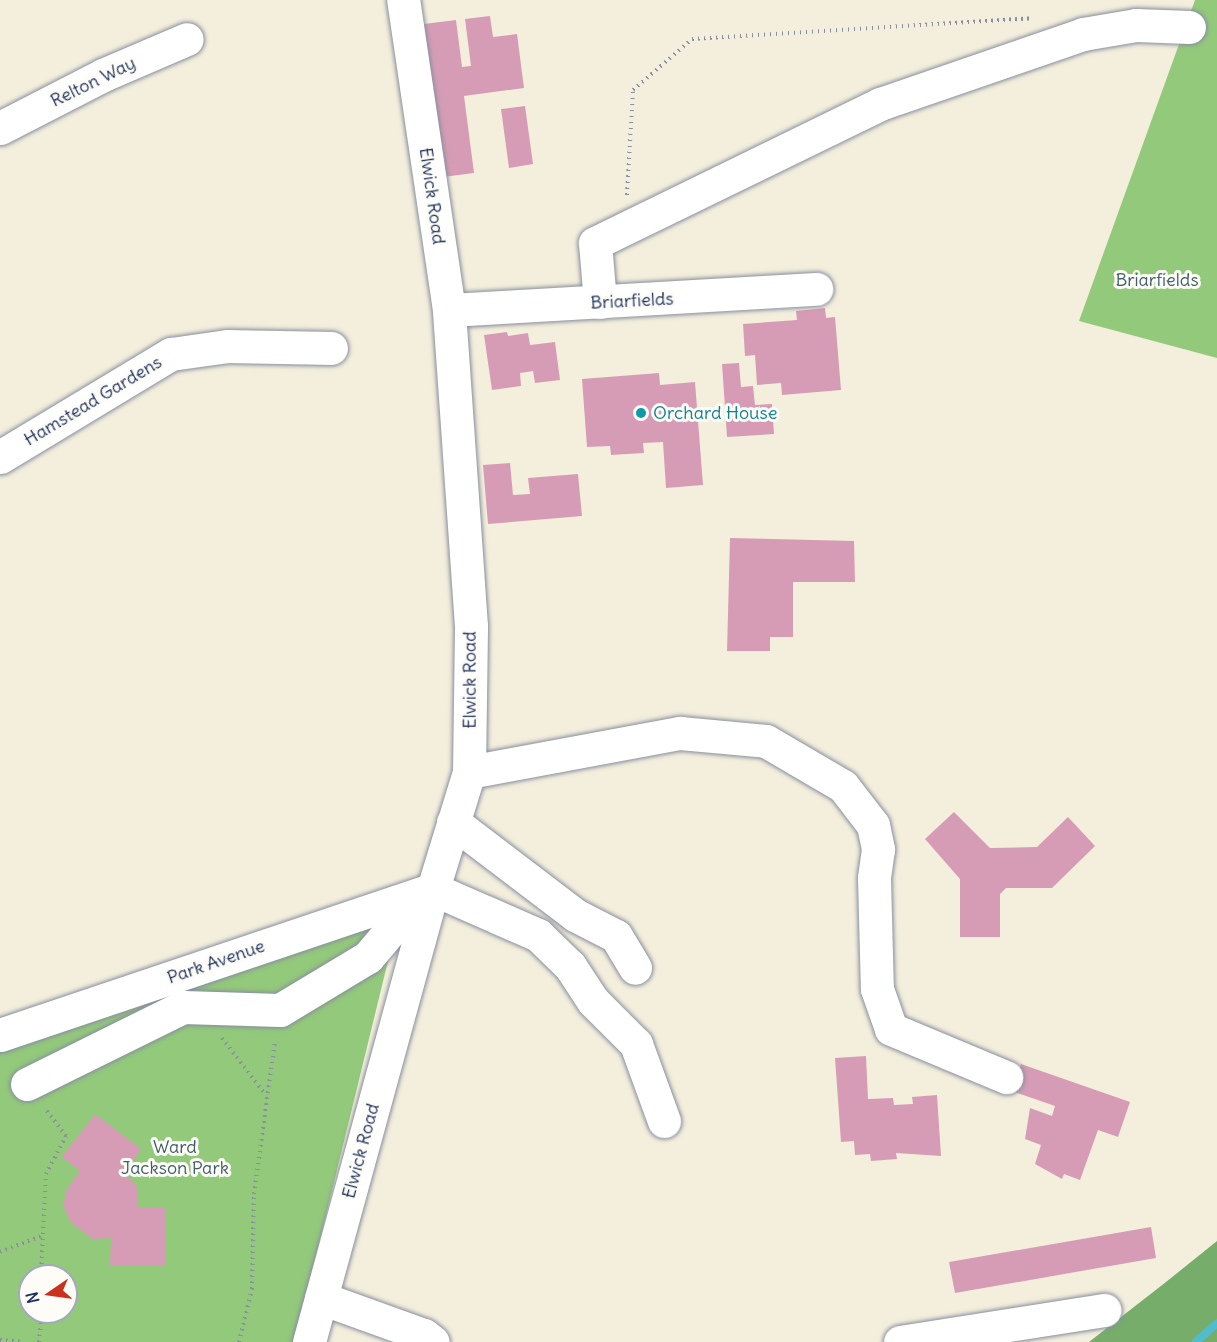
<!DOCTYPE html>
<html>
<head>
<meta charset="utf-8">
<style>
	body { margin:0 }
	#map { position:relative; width:1217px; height:1342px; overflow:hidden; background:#f4efdd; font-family:Delius,sans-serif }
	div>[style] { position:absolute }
	.green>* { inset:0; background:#93c97b }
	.forest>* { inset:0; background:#76ad6b }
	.stream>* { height:8px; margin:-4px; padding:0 4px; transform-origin:4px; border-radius:4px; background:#51bccc }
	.building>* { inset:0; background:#d69cb5 }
	.path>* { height:4px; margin-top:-2px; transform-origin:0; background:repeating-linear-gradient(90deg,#888f9e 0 1.5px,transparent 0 6px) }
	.roads { filter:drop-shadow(0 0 2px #888f9e) drop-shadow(0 0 2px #888f9e) }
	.minor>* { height:33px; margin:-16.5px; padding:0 16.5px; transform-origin:16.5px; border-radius:16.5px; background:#fff }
	.dots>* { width:16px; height:16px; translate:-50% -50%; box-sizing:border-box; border:3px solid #fdfcf7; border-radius:50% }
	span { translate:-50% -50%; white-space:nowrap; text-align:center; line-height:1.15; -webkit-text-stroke:6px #fdfcf7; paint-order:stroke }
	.street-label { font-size:18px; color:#1b2f5e }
	.park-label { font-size:18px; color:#3f5d67 }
	.culture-label { font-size:18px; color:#0d838f }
	.left { translate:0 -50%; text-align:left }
	.north { position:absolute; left:18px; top:1264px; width:60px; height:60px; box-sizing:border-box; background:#fdfcf7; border:2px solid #a3aaba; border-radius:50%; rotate:257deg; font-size:16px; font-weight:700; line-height:24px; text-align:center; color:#1b2f5e }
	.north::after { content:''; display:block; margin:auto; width:21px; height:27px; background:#c8321e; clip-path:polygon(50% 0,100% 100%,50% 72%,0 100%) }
</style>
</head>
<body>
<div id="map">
	<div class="green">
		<div style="clip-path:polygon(1195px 0,1217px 0,1217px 358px,1079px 321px)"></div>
		<div style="clip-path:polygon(evenodd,399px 916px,295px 1342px,0 1342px,0 1049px,399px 916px,30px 1276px,66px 1276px,66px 1312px,30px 1312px,30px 1276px)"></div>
	</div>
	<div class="forest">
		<div style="clip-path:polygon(1217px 1241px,1217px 1342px,1089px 1342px,1166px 1282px)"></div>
	</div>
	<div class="stream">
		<div style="left:1196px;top:1342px;width:28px;rotate:-42deg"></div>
	</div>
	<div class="building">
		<div style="clip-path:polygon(490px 16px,493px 37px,517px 34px,524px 88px,464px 96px,474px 173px,443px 177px,424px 24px,456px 20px,462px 67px,471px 66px,465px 19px)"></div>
		<div style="clip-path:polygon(525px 106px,533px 164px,509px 168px,501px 109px)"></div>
		<div style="clip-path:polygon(825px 308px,826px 318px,835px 317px,841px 390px,782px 395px,781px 383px,757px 385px,755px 355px,745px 356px,743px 324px,797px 320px,796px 311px)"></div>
		<div style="clip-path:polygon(507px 332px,508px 336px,528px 333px,530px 345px,555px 342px,560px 380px,535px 383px,533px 371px,520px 373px,521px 386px,492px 390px,484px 335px)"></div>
		<div style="clip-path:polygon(739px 363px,741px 387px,753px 386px,755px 405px,772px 404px,774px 434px,727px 437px,722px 364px)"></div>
		<div style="clip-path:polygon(659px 373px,660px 385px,695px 382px,703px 485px,666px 488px,663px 442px,643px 443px,644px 453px,611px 455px,610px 446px,587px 447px,582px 379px)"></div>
		<div style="clip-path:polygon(510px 463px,513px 495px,530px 494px,528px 478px,578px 474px,582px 516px,488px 524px,483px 465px)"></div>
		<div style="clip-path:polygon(730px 538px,854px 541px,855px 582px,793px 582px,793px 637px,770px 637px,770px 651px,727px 651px)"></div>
		<div style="clip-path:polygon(954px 812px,990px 848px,1037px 847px,1068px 817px,1095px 846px,1052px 888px,1006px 888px,1000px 894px,1000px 937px,960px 937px,960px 879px,925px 839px)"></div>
		<div style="clip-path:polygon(866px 1056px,868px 1099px,893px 1098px,894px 1105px,913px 1104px,912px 1097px,937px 1095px,941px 1156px,896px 1153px,897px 1159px,871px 1161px,870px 1154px,855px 1155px,854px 1141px,841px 1142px,835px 1058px)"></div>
		<div style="clip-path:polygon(1021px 1064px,1130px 1102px,1118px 1137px,1098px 1130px,1080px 1180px,1064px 1174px,1062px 1179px,1035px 1164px,1041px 1145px,1025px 1139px,1030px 1108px,1052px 1116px,1055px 1106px,1012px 1091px)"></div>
		<div style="clip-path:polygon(95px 1114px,141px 1149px,125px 1173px,137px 1187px,138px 1207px,165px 1208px,166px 1265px,110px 1266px,111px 1238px,93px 1239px,71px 1223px,63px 1205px,67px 1189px,80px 1171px,62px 1157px)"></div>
		<div style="clip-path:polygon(1151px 1227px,1156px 1258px,955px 1293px,949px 1262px)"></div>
	</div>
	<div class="path">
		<div style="left:627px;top:195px;width:105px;rotate:-86.7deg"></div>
		<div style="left:633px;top:90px;width:78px;rotate:-40.8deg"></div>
		<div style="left:692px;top:39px;width:341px;rotate:-3.5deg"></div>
		<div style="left:222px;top:1038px;width:71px;rotate:52.5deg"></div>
		<div style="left:0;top:1252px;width:44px;rotate:-21.3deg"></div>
		<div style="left:41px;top:1276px;width:102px;rotate:-87.2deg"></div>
		<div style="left:46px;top:1174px;width:43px;rotate:-62.2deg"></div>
		<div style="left:66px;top:1136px;width:35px;rotate:-127deg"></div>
		<div style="left:0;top:1340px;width:21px;rotate:5deg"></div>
		<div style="left:39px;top:1342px;width:30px;rotate:-84deg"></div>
		<div style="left:239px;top:1342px;width:55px;rotate:-76.2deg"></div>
		<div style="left:252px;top:1289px;width:95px;rotate:-88.8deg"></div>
		<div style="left:254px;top:1194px;width:155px;rotate:-82.2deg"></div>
	</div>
	<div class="roads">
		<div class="minor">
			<div style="left:0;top:128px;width:116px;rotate:-27.2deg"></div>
			<div style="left:103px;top:75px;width:91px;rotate:-23.2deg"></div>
			<div style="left:600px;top:302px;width:59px;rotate:-94.8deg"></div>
			<div style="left:595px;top:243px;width:317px;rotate:-26deg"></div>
			<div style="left:880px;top:104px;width:215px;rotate:-19deg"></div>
			<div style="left:1083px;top:34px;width:54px;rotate:-9.6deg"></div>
			<div style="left:1136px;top:25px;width:53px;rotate:2.2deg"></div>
			<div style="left:449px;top:310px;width:368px;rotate:-3.3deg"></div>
			<div style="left:0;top:457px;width:200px;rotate:-31.1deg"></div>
			<div style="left:171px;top:354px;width:58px;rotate:-8deg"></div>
			<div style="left:228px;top:346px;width:103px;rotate:1.1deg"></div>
			<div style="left:469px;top:772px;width:215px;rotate:-10.5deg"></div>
			<div style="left:680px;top:733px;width:86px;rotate:5.3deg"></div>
			<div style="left:766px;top:741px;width:89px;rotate:30.3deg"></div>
			<div style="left:843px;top:786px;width:49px;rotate:52.4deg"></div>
			<div style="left:873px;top:825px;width:25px;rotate:78deg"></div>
			<div style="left:878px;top:849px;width:29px;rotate:98deg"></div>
			<div style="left:874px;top:878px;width:111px;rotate:88.5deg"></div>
			<div style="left:877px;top:989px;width:42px;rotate:70.7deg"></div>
			<div style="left:891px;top:1029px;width:125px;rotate:22.7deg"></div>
			<div style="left:453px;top:822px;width:153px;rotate:37.3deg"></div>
			<div style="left:575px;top:915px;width:46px;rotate:27.1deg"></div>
			<div style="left:616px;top:936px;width:37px;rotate:59deg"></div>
			<div style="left:0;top:1035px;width:457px;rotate:-18.6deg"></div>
			<div style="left:433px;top:889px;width:115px;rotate:23.7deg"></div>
			<div style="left:538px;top:935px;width:45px;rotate:44.1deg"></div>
			<div style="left:570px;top:966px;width:42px;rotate:56.7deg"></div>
			<div style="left:593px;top:1001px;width:61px;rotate:45deg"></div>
			<div style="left:636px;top:1044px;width:82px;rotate:70deg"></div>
			<div style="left:27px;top:1084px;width:174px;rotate:-26.3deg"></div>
			<div style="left:183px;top:1007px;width:97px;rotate:1.8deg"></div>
			<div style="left:280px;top:1010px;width:103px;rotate:-31.1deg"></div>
			<div style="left:368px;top:957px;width:82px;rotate:-49.9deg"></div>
			<div style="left:321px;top:1298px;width:109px;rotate:19.8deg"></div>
			<div style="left:424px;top:1335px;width:11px;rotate:38deg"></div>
			<div style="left:309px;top:1342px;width:470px;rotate:-74.7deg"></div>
			<div style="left:433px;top:889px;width:122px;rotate:-72.9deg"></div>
			<div style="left:469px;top:772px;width:146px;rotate:-89.2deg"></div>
			<div style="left:471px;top:626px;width:317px;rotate:-94deg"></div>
			<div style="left:449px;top:310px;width:313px;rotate:-98.4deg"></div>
			<div style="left:900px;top:1342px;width:207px;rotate:-8.9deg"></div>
		</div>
	</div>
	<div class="dots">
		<div style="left:641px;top:413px;background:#0f9aa8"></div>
	</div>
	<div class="street-label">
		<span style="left:93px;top:82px;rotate:-26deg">Relton Way</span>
		<span style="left:432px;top:196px;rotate:82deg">Elwick Road</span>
		<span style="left:632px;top:301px;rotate:-3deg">Briarfields</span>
		<span style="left:93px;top:401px;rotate:-31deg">Hamstead Gardens</span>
		<span style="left:470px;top:680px;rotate:-90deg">Elwick Road</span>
		<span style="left:216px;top:962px;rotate:-19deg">Park Avenue</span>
		<span style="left:361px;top:1151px;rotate:-75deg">Elwick Road</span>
	</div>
	<div class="park-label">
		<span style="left:1157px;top:280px">Briarfields</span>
		<span style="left:175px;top:1158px">Ward<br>Jackson Park</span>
	</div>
	<div class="culture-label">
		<span class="left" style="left:653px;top:413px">Orchard House</span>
	</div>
	<div class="north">N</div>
</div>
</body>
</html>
